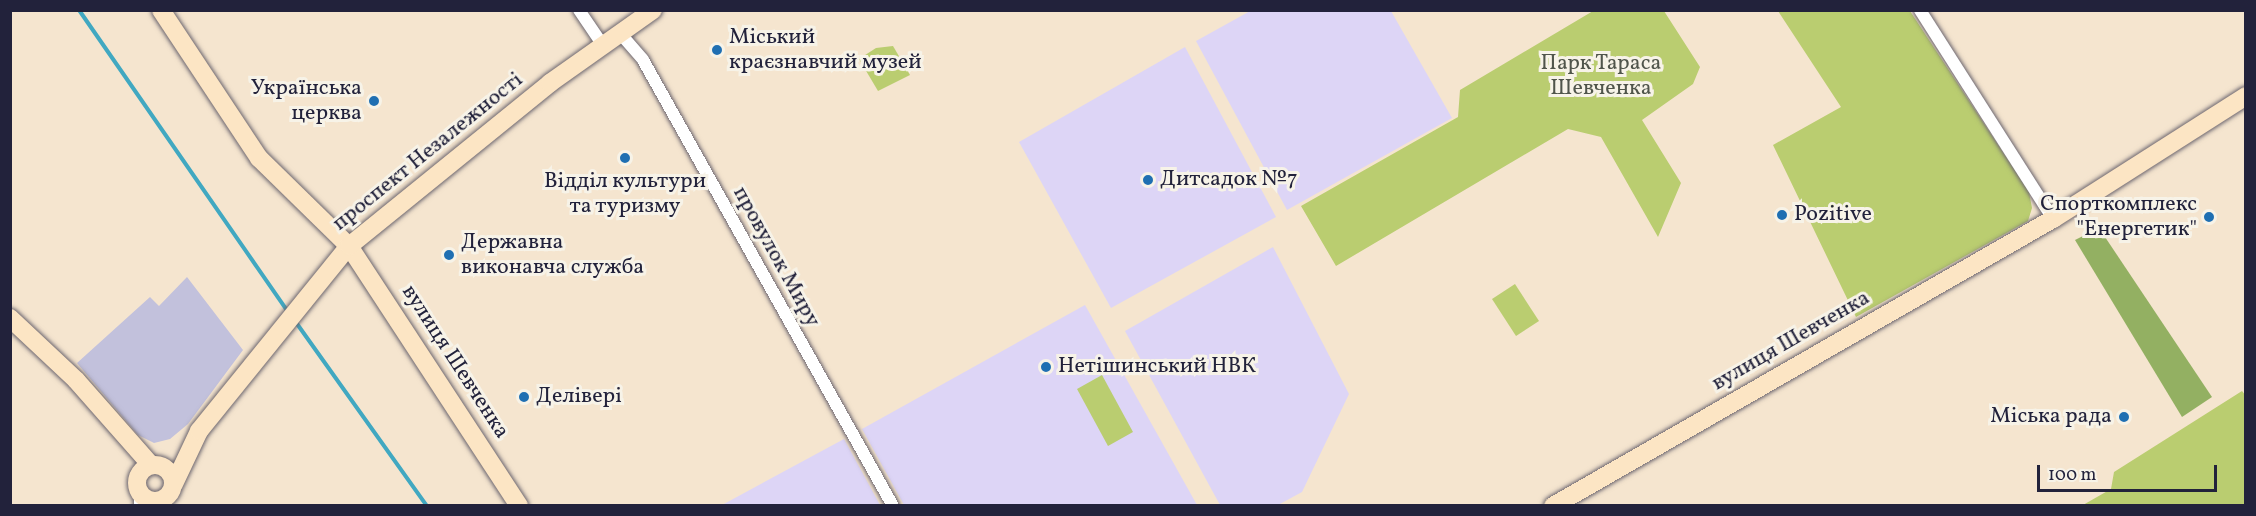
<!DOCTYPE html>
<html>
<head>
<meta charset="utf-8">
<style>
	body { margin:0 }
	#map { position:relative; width:2256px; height:516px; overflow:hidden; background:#f5e5cf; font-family:Vollkorn,serif }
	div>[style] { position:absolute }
	.built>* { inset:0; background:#ddd5f6 }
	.industrial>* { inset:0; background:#c2c1dc }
	.green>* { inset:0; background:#bacd70 }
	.forest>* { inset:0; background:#93b062 }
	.stream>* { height:4px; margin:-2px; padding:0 2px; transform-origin:2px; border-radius:2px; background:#41a8c1 }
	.roads { filter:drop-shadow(0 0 2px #6c666f) drop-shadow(0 0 2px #6c666f) }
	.street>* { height:12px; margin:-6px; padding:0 6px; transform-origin:6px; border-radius:6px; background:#fff }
	.secondary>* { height:18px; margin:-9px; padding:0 9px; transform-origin:9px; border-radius:9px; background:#fce5c4 }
	.secondary>.ring { margin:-9px; padding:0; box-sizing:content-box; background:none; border:18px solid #fce5c4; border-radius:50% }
	.dots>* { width:16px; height:16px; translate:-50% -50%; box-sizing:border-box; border:3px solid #f7f3e8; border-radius:50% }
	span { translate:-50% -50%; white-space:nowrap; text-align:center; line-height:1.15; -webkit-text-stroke:6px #f7f3e8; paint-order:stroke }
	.poi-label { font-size:22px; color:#22223b }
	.left { translate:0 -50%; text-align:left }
	.right { translate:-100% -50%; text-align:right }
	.park-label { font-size:22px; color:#50554b }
	.street-label { font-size:22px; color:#22223b }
	.frame { position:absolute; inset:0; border:12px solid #22223b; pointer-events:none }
	.scale { position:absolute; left:2037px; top:465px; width:180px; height:27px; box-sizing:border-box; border:3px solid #22223b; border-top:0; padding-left:8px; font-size:18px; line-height:21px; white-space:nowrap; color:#22223b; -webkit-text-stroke:4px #f7f3e8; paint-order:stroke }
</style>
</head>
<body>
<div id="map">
	<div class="built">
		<div style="clip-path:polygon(1252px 10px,1391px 11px,1452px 118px,1287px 210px,1196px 41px)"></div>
		<div style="clip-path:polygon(1185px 47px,1276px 217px,1111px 308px,1019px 142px)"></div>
		<div style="clip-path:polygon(1273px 247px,1349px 394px,1302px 492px,1278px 505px,1220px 505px,1125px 331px)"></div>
		<div style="clip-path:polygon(1085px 305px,1197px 505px,904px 505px,862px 429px)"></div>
		<div style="clip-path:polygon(844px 439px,880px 505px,722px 505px)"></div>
	</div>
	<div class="industrial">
		<div style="clip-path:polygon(187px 277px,243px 350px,188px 424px,170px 439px,154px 443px,138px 435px,77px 363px,150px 297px,159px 306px)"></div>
	</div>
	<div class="green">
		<div style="clip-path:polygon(1593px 11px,1664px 11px,1700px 67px,1693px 84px,1642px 120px,1681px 183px,1658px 237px,1601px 137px,1568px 129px,1336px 266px,1301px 206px,1458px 117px,1460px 90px)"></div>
		<div style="clip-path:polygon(1778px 11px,1910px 11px,2029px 192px,2032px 208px,2028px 221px,1856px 317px,1773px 145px,1841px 107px)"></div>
		<div style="clip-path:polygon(893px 46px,910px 75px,878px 91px,859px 59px,876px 48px)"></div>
		<div style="clip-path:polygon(1515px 284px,1539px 321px,1516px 336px,1492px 299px)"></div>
		<div style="clip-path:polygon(1102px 375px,1133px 432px,1108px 446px,1077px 389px)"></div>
		<div style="clip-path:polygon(2242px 391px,2246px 396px,2245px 505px,2083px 505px,2111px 489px,2114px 472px)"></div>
	</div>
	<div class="forest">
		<div style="clip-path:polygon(2099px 228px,2212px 397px,2182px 417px,2075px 240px)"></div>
	</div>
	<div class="stream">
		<div style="left:79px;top:10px;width:369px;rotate:55.3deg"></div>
		<div style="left:295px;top:321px;width:227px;rotate:54.5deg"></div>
	</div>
	<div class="roads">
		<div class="street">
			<div style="left:579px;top:10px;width:41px;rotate:55.9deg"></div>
			<div style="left:1920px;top:10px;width:248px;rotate:57.5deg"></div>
			<div style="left:619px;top:32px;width:37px;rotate:49deg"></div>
			<div style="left:643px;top:60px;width:511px;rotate:60.73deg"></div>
			<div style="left:140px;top:493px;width:13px;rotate:90deg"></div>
			<div style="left:163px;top:506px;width:9px;rotate:-69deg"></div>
		</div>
		<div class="secondary">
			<div style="left:161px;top:10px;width:178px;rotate:56.5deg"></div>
			<div style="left:259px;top:158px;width:126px;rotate:44.4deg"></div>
			<div style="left:349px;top:246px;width:311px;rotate:56.8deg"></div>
			<div style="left:10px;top:318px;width:91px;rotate:43.2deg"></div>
			<div style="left:76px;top:380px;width:113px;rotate:48.6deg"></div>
			<div class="ring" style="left:137px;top:465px;width:18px;height:18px"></div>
			<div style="left:174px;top:484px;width:59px;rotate:-64.7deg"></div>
			<div style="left:199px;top:431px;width:238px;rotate:-51deg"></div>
			<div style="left:349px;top:246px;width:259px;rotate:-39deg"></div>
			<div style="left:550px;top:83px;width:126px;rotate:-35.3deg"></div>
			<div style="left:1553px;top:506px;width:577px;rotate:-29.86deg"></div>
			<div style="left:2053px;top:219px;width:229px;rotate:-32.5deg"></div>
		</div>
	</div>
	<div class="dots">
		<div style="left:717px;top:50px;background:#1f6fb2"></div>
		<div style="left:374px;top:101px;background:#1f6fb2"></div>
		<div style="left:625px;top:158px;background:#1f6fb2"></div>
		<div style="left:1148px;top:180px;background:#1f6fb2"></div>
		<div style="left:1782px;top:215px;background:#1f6fb2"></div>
		<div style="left:2209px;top:217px;background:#1f6fb2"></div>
		<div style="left:449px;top:255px;background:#1f6fb2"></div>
		<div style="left:1046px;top:367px;background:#1f6fb2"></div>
		<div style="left:524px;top:397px;background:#1f6fb2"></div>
		<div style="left:2124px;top:417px;background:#1f6fb2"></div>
	</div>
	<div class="poi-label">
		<span class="left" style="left:729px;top:50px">Міський<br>краєзнавчий музей</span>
		<span class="right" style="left:362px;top:101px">Українська<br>церква</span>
		<span class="left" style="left:1160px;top:180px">Дитсадок №7</span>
		<span style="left:625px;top:194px">Відділ культури<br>та туризму</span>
		<span class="right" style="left:2197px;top:217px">Спорткомплекс<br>"Енергетик"</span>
		<span class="left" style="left:1794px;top:215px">Pozitive</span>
		<span class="left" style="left:461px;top:255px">Державна<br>виконавча служба</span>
		<span class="left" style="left:1058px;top:367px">Нетішинський НВК</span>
		<span class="left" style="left:536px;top:397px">Делівері</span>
		<span class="right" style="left:2112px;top:417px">Міська рада</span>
	</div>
	<div class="park-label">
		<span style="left:1601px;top:76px">Парк Тараса<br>Шевченка</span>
	</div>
	<div class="street-label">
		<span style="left:428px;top:152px;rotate:-39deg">проспект Незалежності</span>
		<span style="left:776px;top:257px;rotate:61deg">провулок Миру</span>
		<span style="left:1791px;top:341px;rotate:-30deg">вулиця Шевченка</span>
		<span style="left:455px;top:362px;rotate:57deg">вулиця Шевченка</span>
	</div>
	<div class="frame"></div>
	<div class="scale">100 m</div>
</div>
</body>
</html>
